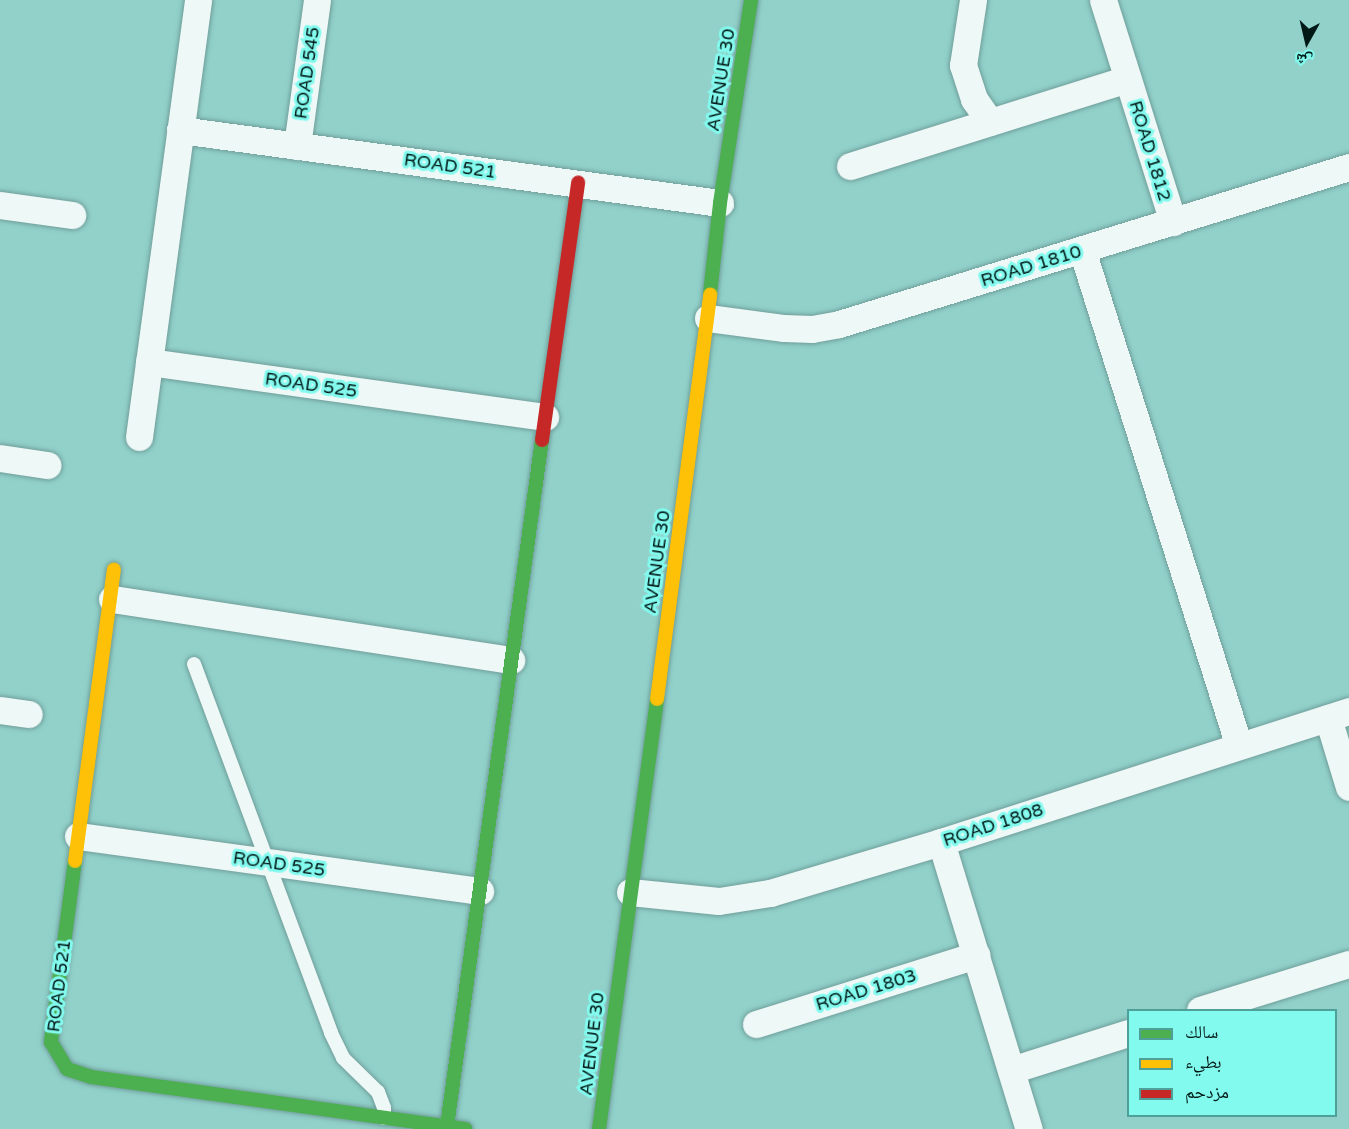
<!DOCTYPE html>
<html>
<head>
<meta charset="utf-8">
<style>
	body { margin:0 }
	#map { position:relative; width:1349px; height:1129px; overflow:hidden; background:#91d1ca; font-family:"Varela Round","Noto Naskh Arabic",sans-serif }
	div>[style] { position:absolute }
	.roads { filter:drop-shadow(0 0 2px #709e9a) drop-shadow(0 0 2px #709e9a) }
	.lane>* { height:14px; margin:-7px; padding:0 7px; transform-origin:7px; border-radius:7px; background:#eef8f7 }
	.street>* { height:27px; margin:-13.5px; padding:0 13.5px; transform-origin:13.5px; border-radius:13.5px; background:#eef8f7 }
	.fast>* { height:14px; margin:-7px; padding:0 7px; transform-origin:7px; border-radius:7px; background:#4caf50 }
	.slow>* { height:14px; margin:-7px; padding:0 7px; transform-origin:7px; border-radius:7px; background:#ffc107 }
	.jam>* { height:14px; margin:-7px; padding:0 7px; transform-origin:7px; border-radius:7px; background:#c62828 }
	span { translate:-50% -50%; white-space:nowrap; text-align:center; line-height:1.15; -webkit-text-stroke:6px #83faee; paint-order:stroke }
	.street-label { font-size:18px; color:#001816 }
	.legend { position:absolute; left:1127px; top:1009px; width:210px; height:108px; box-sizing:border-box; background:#83faee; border:2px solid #4fa098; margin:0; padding:8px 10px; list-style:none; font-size:18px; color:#001816 }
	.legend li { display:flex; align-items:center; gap:12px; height:30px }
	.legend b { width:30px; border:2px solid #4fa098 }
	.north { position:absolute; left:1277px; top:12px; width:60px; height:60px; -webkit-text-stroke:4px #83faee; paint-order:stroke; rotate:188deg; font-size:16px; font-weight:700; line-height:24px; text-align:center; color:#001816 }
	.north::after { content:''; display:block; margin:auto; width:21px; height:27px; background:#001816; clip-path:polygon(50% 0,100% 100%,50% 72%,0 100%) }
</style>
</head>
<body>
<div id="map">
	<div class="roads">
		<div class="lane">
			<div style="left:194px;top:664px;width:394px;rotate:69.6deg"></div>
			<div style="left:331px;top:1033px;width:28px;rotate:64deg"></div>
			<div style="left:343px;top:1058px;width:49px;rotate:44.2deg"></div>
			<div style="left:378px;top:1092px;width:17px;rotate:69deg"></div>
			<div style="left:384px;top:1108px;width:10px;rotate:90deg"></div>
		</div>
		<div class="street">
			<div style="left:973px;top:0;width:66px;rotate:98.7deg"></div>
			<div style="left:963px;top:65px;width:36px;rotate:72deg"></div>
			<div style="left:974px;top:99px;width:28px;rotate:55deg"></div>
			<div style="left:1103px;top:0;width:233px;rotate:72.5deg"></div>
			<div style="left:180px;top:130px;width:545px;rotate:7.7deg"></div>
			<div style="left:297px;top:146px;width:147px;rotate:-82.2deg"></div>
			<div style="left:850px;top:166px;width:291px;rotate:-17.4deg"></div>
			<div style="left:0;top:205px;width:73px;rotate:7.9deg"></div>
			<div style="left:1082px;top:250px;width:520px;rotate:72.44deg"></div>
			<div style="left:708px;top:318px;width:77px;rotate:7.5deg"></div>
			<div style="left:784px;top:328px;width:28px;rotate:2deg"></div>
			<div style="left:812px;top:329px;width:27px;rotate:-10deg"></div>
			<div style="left:839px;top:324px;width:534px;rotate:-17.11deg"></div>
			<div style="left:149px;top:362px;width:400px;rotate:7.9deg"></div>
			<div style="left:139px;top:437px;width:441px;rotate:-82.3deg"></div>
			<div style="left:0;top:458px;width:48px;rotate:8.5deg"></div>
			<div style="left:112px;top:599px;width:404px;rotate:8.7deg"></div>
			<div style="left:0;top:710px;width:29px;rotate:8deg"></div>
			<div style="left:1328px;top:718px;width:72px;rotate:73.1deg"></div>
			<div style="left:78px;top:836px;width:406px;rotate:7.8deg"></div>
			<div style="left:941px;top:842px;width:300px;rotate:73deg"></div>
			<div style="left:630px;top:892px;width:89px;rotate:5.8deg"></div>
			<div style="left:719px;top:901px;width:52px;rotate:-8.9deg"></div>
			<div style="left:770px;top:893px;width:178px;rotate:-16.6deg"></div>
			<div style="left:941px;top:842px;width:429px;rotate:-17.8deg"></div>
			<div style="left:1200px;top:1010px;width:156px;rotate:-17.2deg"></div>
			<div style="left:756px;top:1024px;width:231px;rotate:-17.4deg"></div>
			<div style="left:1011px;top:1070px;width:123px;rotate:-17.5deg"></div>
		</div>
		<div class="fast">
			<div style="left:710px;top:294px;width:92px;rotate:-83.7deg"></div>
			<div style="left:720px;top:203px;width:205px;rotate:-81.3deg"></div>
			<div style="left:75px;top:861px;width:183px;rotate:97.6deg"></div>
			<div style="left:51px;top:1042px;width:31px;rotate:59deg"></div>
			<div style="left:67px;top:1069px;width:25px;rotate:18deg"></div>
			<div style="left:91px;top:1077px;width:378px;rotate:7.9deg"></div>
			<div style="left:447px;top:1126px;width:693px;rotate:-82.12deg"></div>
			<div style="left:599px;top:1129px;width:434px;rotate:-82.3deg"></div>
		</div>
		<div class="slow">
			<div style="left:657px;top:699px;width:408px;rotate:-82.5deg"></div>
			<div style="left:75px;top:861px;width:294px;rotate:-82.4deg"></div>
		</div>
		<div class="jam">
			<div style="left:542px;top:440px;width:260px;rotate:-82deg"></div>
		</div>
	</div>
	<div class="street-label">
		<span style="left:307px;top:73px;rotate:-82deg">ROAD 545</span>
		<span style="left:721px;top:80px;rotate:-81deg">AVENUE 30</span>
		<span style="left:1150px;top:151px;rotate:73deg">ROAD 1812</span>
		<span style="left:450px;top:166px;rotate:8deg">ROAD 521</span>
		<span style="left:1031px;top:266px;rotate:-17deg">ROAD 1810</span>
		<span style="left:311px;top:385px;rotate:8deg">ROAD 525</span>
		<span style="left:657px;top:562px;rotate:-82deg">AVENUE 30</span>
		<span style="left:993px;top:825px;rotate:-18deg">ROAD 1808</span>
		<span style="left:279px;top:864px;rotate:8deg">ROAD 525</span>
		<span style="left:59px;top:986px;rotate:-83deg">ROAD 521</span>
		<span style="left:866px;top:990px;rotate:-17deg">ROAD 1803</span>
		<span style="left:592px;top:1044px;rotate:-83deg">AVENUE 30</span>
	</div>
	<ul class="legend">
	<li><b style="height:8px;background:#4caf50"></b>سالك</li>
	<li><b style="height:8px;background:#ffc107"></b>بطيء</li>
	<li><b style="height:8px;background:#c62828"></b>مزدحم</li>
	</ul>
	<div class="north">ش</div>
</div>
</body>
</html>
